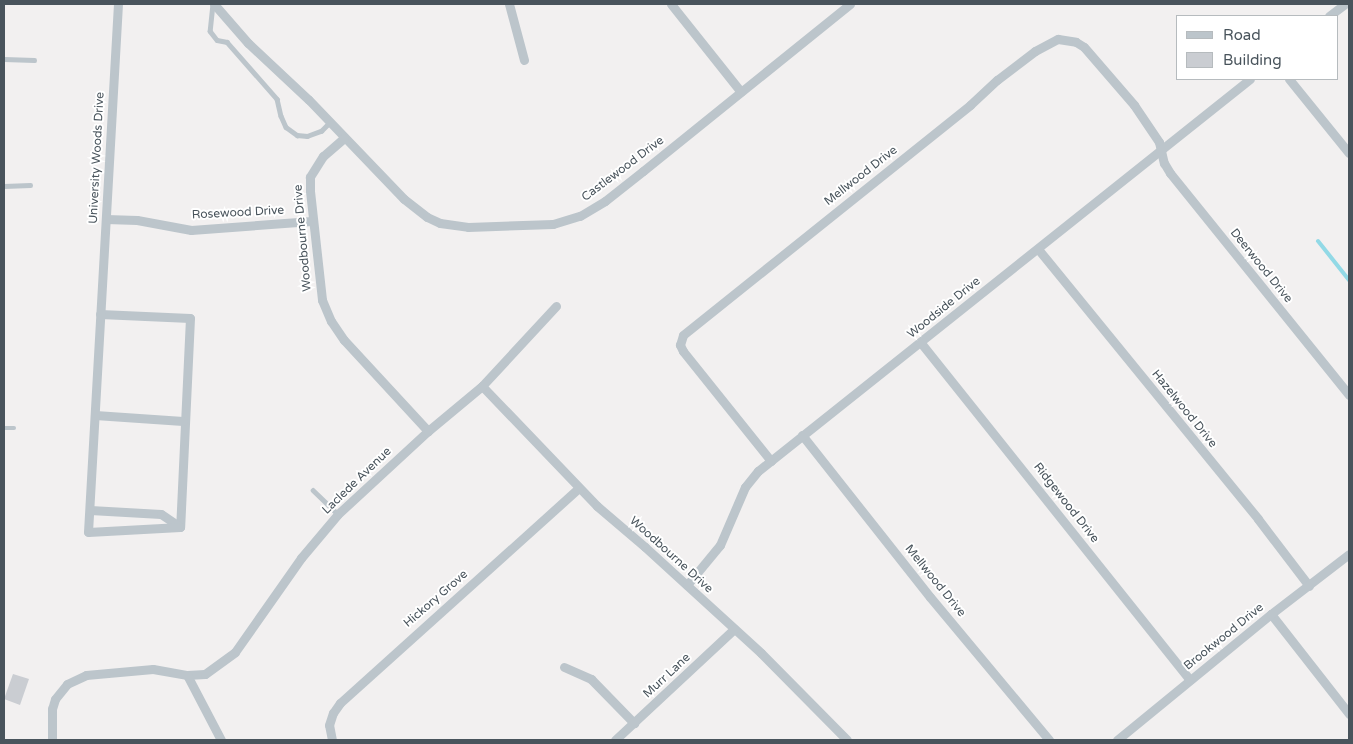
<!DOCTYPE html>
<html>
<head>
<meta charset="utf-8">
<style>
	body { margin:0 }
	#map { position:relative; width:1353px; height:744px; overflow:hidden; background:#f2f0f0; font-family:"Varela Round",sans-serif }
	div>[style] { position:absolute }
	.stream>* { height:4px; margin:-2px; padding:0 2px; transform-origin:2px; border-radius:2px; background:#92d9e6 }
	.building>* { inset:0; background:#cacdd2 }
	.lane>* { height:4.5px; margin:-2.25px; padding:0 2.25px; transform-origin:2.25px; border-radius:2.25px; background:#bcc5cb }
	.street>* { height:9px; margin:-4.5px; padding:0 4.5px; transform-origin:4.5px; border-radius:4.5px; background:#bcc5cb }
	span { translate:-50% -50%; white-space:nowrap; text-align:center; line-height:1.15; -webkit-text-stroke:4px #fff; paint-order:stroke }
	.street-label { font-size:12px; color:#49545c }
	.frame { position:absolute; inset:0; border:5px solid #49545c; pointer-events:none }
	.legend { position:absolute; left:1176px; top:15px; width:162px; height:65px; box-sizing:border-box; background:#fff; border:1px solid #b6bbbe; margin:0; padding:6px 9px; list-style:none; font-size:15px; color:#49545c }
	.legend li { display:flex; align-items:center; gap:10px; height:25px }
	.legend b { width:25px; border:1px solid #b6bbbe }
</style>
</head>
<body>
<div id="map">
	<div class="stream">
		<div style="left:1318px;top:241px;width:50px;rotate:51.5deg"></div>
	</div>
	<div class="building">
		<div style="clip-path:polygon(13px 674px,29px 679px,20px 705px,4px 699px)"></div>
	</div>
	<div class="lane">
		<div style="left:213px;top:4px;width:27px;rotate:96deg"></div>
		<div style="left:210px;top:31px;width:11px;rotate:52deg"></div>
		<div style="left:217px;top:40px;width:10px;rotate:11deg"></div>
		<div style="left:227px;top:42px;width:76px;rotate:48.7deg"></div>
		<div style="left:277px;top:99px;width:17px;rotate:77deg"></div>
		<div style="left:281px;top:116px;width:12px;rotate:66deg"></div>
		<div style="left:286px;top:127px;width:14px;rotate:36deg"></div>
		<div style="left:297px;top:135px;width:10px;rotate:6deg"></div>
		<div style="left:307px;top:136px;width:15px;rotate:-20deg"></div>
		<div style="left:321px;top:131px;width:13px;rotate:-45deg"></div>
		<div style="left:4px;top:59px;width:30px;rotate:2deg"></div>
		<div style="left:4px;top:186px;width:26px;rotate:-2deg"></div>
		<div style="left:4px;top:428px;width:10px"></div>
		<div style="left:313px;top:490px;width:35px;rotate:44deg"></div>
	</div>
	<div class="street">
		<div style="left:214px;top:4px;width:52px;rotate:48.9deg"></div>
		<div style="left:248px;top:43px;width:83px;rotate:43.1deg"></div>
		<div style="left:309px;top:100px;width:137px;rotate:46.2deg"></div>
		<div style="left:404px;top:199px;width:29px;rotate:38deg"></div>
		<div style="left:427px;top:217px;width:14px;rotate:25deg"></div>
		<div style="left:440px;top:223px;width:28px;rotate:8deg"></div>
		<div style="left:468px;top:227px;width:85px;rotate:-2deg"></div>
		<div style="left:553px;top:224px;width:28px;rotate:-17deg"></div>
		<div style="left:580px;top:216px;width:29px;rotate:-31deg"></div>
		<div style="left:605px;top:201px;width:48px;rotate:-38.3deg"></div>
		<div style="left:643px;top:171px;width:266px;rotate:-38.9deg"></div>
		<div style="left:509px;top:4px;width:58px;rotate:75deg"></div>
		<div style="left:671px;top:4px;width:112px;rotate:51.5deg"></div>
		<div style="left:1329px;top:16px;width:20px;rotate:-37deg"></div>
		<div style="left:1289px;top:79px;width:95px;rotate:51deg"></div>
		<div style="left:344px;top:138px;width:28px;rotate:139deg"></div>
		<div style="left:323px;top:156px;width:25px;rotate:122deg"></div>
		<div style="left:310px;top:177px;width:14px;rotate:90deg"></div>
		<div style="left:310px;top:191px;width:110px;rotate:83.7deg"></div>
		<div style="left:322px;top:300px;width:23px;rotate:67deg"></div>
		<div style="left:331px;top:321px;width:23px;rotate:56deg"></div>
		<div style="left:344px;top:340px;width:124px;rotate:47.3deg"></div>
		<div style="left:106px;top:219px;width:31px;rotate:2deg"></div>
		<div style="left:137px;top:220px;width:55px;rotate:10.5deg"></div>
		<div style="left:191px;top:230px;width:121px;rotate:-4.3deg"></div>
		<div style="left:1038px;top:249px;width:348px;rotate:50.8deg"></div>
		<div style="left:1258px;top:519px;width:84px;rotate:52.7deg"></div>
		<div style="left:100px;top:314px;width:90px;rotate:2.5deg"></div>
		<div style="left:190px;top:318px;width:209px;rotate:92.7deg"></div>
		<div style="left:921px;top:343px;width:431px;rotate:51.4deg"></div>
		<div style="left:482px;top:386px;width:166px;rotate:46.2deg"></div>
		<div style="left:597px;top:506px;width:63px;rotate:40.5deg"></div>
		<div style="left:645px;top:547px;width:157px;rotate:42.4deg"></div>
		<div style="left:761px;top:653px;width:122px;rotate:45.3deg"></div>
		<div style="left:95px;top:415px;width:88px;rotate:3.9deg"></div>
		<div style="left:802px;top:435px;width:206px;rotate:51.7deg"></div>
		<div style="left:930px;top:597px;width:186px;rotate:50.2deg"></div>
		<div style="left:771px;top:461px;width:141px;rotate:-128.7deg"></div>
		<div style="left:683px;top:351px;width:7px;rotate:-117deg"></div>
		<div style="left:680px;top:345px;width:10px;rotate:-73deg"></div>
		<div style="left:683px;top:335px;width:368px;rotate:-38.7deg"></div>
		<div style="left:970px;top:105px;width:37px;rotate:-43deg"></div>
		<div style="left:997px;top:80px;width:48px;rotate:-37.3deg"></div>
		<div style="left:1035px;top:51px;width:26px;rotate:-28deg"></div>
		<div style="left:1058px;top:39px;width:18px;rotate:9deg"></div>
		<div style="left:1076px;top:42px;width:9px;rotate:32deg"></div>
		<div style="left:1084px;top:47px;width:77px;rotate:49.2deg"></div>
		<div style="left:1134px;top:105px;width:45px;rotate:56deg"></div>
		<div style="left:1159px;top:142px;width:22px;rotate:77deg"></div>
		<div style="left:1164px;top:163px;width:12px;rotate:59deg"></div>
		<div style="left:1170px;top:173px;width:285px;rotate:51.1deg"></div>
		<div style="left:90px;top:510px;width:71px;rotate:3.2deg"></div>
		<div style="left:161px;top:514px;width:23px;rotate:34deg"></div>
		<div style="left:180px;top:527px;width:92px;rotate:176.9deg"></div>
		<div style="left:88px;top:532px;width:529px;rotate:-86.75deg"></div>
		<div style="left:687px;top:585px;width:52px;rotate:-50.5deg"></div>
		<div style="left:720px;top:545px;width:63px;rotate:-66.7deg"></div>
		<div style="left:745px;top:487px;width:21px;rotate:-51deg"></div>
		<div style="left:758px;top:471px;width:629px;rotate:-38.55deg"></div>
		<div style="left:1271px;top:614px;width:127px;rotate:52deg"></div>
		<div style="left:564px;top:667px;width:30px;rotate:24deg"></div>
		<div style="left:591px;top:679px;width:62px;rotate:45.7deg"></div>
		<div style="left:187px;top:675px;width:18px;rotate:-3deg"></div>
		<div style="left:205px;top:674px;width:37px;rotate:-36deg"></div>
		<div style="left:235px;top:652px;width:115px;rotate:-54.9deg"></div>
		<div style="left:301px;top:558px;width:57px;rotate:-49.9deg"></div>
		<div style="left:338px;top:514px;width:122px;rotate:-42.7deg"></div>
		<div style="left:428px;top:431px;width:70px;rotate:-39.8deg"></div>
		<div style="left:482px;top:386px;width:109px;rotate:-47.2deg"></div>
		<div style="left:52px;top:740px;width:31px;rotate:-90deg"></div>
		<div style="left:52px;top:709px;width:10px;rotate:-73deg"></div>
		<div style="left:55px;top:699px;width:19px;rotate:-51deg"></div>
		<div style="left:67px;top:684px;width:21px;rotate:-25deg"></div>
		<div style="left:86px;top:675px;width:67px;rotate:-5.1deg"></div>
		<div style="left:153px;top:669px;width:35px;rotate:10deg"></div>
		<div style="left:187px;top:675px;width:73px;rotate:62.4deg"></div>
		<div style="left:332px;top:740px;width:15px;rotate:-101deg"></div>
		<div style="left:329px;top:725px;width:13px;rotate:-72deg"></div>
		<div style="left:333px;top:713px;width:12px;rotate:-55deg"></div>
		<div style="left:340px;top:703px;width:321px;rotate:-42deg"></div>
		<div style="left:615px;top:740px;width:163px;rotate:-43deg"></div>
		<div style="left:1117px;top:740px;width:199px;rotate:-39.3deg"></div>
		<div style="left:1271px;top:614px;width:98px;rotate:-37.6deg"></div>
	</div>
	<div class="street-label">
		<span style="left:97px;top:158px;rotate:-87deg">University Woods Drive</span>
		<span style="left:623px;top:169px;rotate:-37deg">Castlewood Drive</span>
		<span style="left:861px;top:176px;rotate:-38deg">Mellwood Drive</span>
		<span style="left:238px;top:213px;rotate:-3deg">Rosewood Drive</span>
		<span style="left:303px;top:238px;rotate:-95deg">Woodbourne Drive</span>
		<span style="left:1261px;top:266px;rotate:51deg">Deerwood Drive</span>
		<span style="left:944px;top:308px;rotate:-39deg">Woodside Drive</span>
		<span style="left:1184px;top:409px;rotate:51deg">Hazelwood Drive</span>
		<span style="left:357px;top:481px;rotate:-44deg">Laclede Avenue</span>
		<span style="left:1066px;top:503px;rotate:52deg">Ridgewood Drive</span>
		<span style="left:671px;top:555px;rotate:42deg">Woodbourne Drive</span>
		<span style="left:935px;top:581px;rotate:51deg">Mellwood Drive</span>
		<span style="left:436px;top:599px;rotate:-41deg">Hickory Grove</span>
		<span style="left:1224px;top:637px;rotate:-39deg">Brookwood Drive</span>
		<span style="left:667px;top:676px;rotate:-43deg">Murr Lane</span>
	</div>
	<div class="frame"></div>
	<ul class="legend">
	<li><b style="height:6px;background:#bcc5cb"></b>Road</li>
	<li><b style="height:14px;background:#cacdd2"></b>Building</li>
	</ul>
</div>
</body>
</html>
